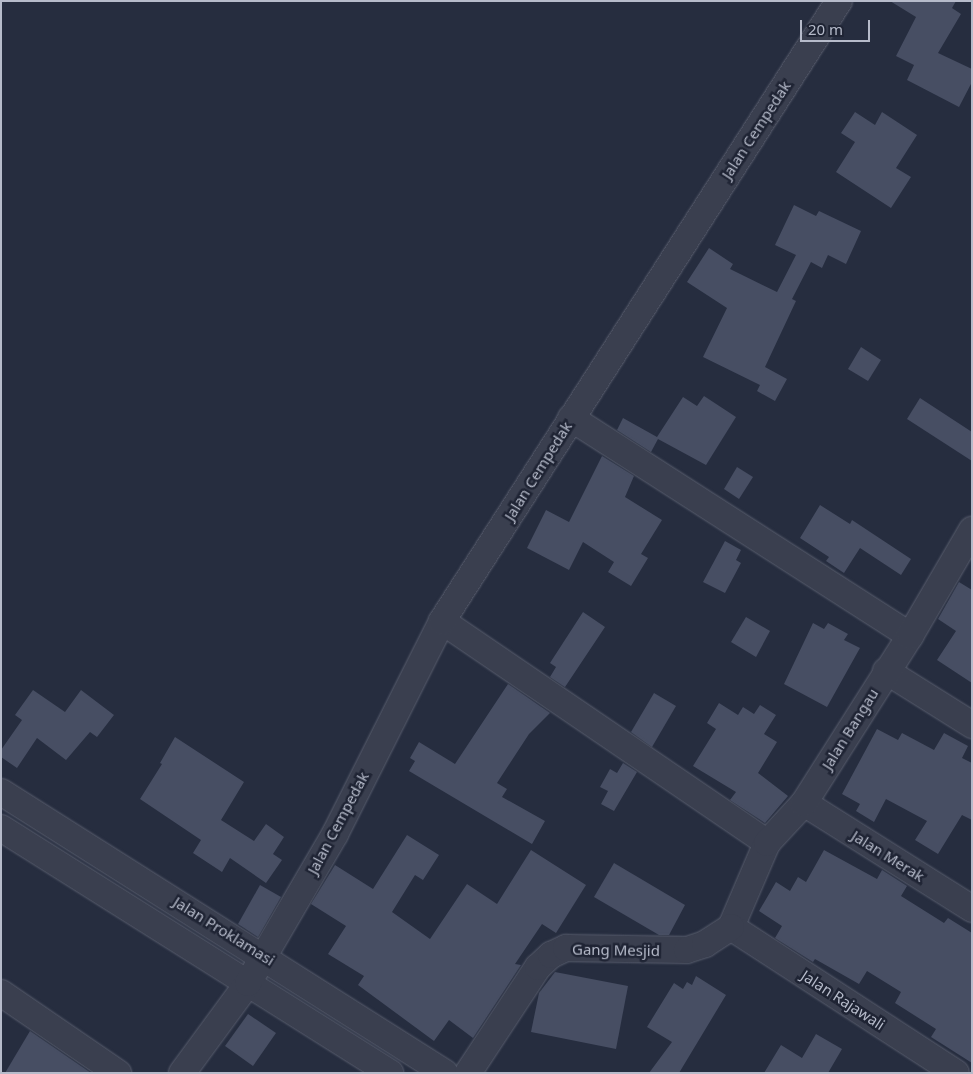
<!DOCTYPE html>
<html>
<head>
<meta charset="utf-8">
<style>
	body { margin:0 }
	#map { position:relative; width:973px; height:1074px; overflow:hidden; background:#262d3f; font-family:"Noto Sans",sans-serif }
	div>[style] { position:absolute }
	.building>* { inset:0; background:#474e63 }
	.roads { filter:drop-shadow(0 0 1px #585d6d) drop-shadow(0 0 1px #585d6d) }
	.minor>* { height:26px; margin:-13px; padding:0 13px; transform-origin:13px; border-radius:13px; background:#3a3f4f }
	span { translate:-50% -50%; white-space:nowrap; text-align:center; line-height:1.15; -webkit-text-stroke:5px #1f2434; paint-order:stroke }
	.street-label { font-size:15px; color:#b6bbca }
	.frame { position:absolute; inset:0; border:2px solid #b6bbca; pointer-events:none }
	.scale { position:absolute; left:800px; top:20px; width:70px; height:22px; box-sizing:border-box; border:2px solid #b6bbca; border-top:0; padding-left:6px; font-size:15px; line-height:18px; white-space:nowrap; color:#b6bbca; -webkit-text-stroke:4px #1f2434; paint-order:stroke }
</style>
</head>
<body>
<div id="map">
	<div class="building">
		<div style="clip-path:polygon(890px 1px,956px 1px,952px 8px,961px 14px,938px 53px,972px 69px,972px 82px,959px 107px,907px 80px,914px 65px,896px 56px,916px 17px)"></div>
		<div style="clip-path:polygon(855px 112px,875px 125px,882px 112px,917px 135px,896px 168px,911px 177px,891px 208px,836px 172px,855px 142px,841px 133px)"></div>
		<div style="clip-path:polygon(794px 205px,816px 216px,819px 211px,861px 231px,846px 264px,828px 255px,822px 268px,811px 262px,792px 299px,796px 301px,765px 367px,787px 379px,775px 401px,757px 391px,760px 385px,703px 357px,727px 308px,687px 282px,709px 248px,733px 264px,730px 269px,777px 292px,796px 255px,775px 245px)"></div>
		<div style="clip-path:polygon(861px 347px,881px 360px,868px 381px,848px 369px)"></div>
		<div style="clip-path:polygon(704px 396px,736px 417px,706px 465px,658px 439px,651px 452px,617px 430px,623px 418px,657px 437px,683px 397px,697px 406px)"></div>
		<div style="clip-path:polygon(920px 398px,972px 432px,972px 461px,907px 419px)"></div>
		<div style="clip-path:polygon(602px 456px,634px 476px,625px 497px,662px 520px,641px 554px,648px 558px,631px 586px,608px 572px,614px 562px,583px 542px,569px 570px,527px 548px,546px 510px,569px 522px)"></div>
		<div style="clip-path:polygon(737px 467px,753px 477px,739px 499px,724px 489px)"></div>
		<div style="clip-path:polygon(820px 505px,850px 524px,852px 520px,911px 559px,901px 575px,860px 548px,844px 573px,826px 561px,829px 557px,800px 538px)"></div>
		<div style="clip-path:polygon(725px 541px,741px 550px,736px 560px,741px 563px,725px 593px,703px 582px)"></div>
		<div style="clip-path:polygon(959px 582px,972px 590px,972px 683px,937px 660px,956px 631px,938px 619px)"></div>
		<div style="clip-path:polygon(583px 612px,605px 627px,565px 687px,550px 677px,556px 667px,550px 663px)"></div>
		<div style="clip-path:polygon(746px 617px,770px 631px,756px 657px,731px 642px)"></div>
		<div style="clip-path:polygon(813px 623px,824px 629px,828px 623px,848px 634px,844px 640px,860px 648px,827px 707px,784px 684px)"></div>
		<div style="clip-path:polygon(508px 684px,550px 713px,529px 734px,497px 783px,507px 789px,502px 797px,545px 821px,532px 844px,409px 771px,415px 761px,410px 758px,419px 742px,455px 764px)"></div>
		<div style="clip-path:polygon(33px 690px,65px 712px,81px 690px,114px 715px,97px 737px,90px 732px,66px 760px,37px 738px,17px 768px,1px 757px,1px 750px,22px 720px,15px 715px)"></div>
		<div style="clip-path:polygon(654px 693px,676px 706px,652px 747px,631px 732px)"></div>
		<div style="clip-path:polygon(719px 703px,738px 715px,743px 707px,754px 714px,760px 705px,776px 715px,764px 734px,777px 742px,758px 773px,788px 796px,765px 823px,730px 800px,736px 792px,693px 766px,716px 729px,707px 723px)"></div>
		<div style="clip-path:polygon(877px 729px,898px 740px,902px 733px,934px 750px,944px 733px,968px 746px,962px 758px,972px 763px,972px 820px,962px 815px,938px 854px,915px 840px,927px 821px,886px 799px,874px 822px,856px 811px,860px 804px,842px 794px)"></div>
		<div style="clip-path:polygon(175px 737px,244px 782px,221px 820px,254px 841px,266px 824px,284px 837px,273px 854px,282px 860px,266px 883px,230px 858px,222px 872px,193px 853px,201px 840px,140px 799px,162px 764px,160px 763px)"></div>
		<div style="clip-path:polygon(623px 763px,637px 772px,614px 811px,601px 804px,608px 791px,600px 787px,610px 769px,617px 773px)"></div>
		<div style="clip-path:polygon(407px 835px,439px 855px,423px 880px,415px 875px,392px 912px,430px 939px,467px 884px,497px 904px,531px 850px,586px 885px,556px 933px,542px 924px,515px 964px,521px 965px,473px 1038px,449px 1020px,434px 1041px,358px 985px,364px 976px,328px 954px,346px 926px,311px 904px,335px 865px,373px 889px)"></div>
		<div style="clip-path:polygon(824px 850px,877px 879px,882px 870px,907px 886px,901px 896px,944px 923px,948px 918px,972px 933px,972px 1063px,931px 1037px,936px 1029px,895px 1003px,901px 992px,867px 971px,859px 984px,815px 959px,813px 962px,775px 938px,782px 926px,759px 911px,776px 882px,790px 891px,798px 877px,806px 882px)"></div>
		<div style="clip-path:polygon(614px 863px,685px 905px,669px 935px,659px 935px,594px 897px)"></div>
		<div style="clip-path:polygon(260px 885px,281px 897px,258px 937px,238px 924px)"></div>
		<div style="clip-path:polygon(555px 972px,628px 986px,616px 1049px,531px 1032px,539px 993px)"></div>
		<div style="clip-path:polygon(696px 976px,726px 995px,679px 1073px,649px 1073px,672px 1042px,647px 1027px,674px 983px,683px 989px,687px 982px,692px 985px)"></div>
		<div style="clip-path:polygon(248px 1014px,276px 1033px,253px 1066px,225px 1046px)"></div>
		<div style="clip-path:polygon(30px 1031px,91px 1073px,5px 1073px)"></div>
		<div style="clip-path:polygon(816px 1034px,842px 1049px,828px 1073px,764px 1073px,781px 1045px,802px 1058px)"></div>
	</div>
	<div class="roads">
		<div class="minor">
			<div style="left:571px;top:418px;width:403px;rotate:32.7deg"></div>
			<div style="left:442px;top:621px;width:394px;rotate:34.3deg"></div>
			<div style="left:886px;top:671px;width:102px;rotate:32.1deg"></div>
			<div style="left:1px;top:792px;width:525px;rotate:32.33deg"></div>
			<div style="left:804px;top:803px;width:199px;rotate:32.2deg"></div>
			<div style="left:1px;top:828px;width:460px;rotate:32.2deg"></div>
			<div style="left:731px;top:927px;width:91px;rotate:-66.8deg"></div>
			<div style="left:767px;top:843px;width:54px;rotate:-47.2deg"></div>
			<div style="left:804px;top:803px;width:198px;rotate:-57.6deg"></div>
			<div style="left:910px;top:636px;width:123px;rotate:-59.7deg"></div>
			<div style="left:731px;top:927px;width:268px;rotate:33deg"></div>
			<div style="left:1px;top:993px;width:142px;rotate:34.4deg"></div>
			<div style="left:182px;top:1073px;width:112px;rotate:-53.7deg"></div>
			<div style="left:248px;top:983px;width:173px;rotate:-59.7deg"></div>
			<div style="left:335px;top:834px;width:238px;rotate:-63.3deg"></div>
			<div style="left:442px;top:621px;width:736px;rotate:-57.37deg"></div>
			<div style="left:468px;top:1073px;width:127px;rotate:-56.6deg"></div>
			<div style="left:538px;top:967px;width:18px;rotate:-43deg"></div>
			<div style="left:551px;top:955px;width:17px;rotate:-25deg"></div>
			<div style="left:566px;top:948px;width:121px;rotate:0.9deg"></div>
			<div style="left:687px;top:950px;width:19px;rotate:-18deg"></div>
			<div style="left:705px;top:944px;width:31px;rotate:-33deg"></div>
		</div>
	</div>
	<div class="street-label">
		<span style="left:756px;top:130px;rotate:-57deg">Jalan Cempedak</span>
		<span style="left:538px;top:471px;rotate:-58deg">Jalan Cempedak</span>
		<span style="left:850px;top:729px;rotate:-58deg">Jalan Bangau</span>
		<span style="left:338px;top:823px;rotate:-62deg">Jalan Cempedak</span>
		<span style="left:888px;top:856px;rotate:32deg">Jalan Merak</span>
		<span style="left:224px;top:931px;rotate:32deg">Jalan Proklamasi</span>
		<span style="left:616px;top:950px;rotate:1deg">Gang Mesjid</span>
		<span style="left:843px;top:1000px;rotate:33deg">Jalan Rajawali</span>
	</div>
	<div class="frame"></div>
	<div class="scale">20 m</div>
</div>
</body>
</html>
